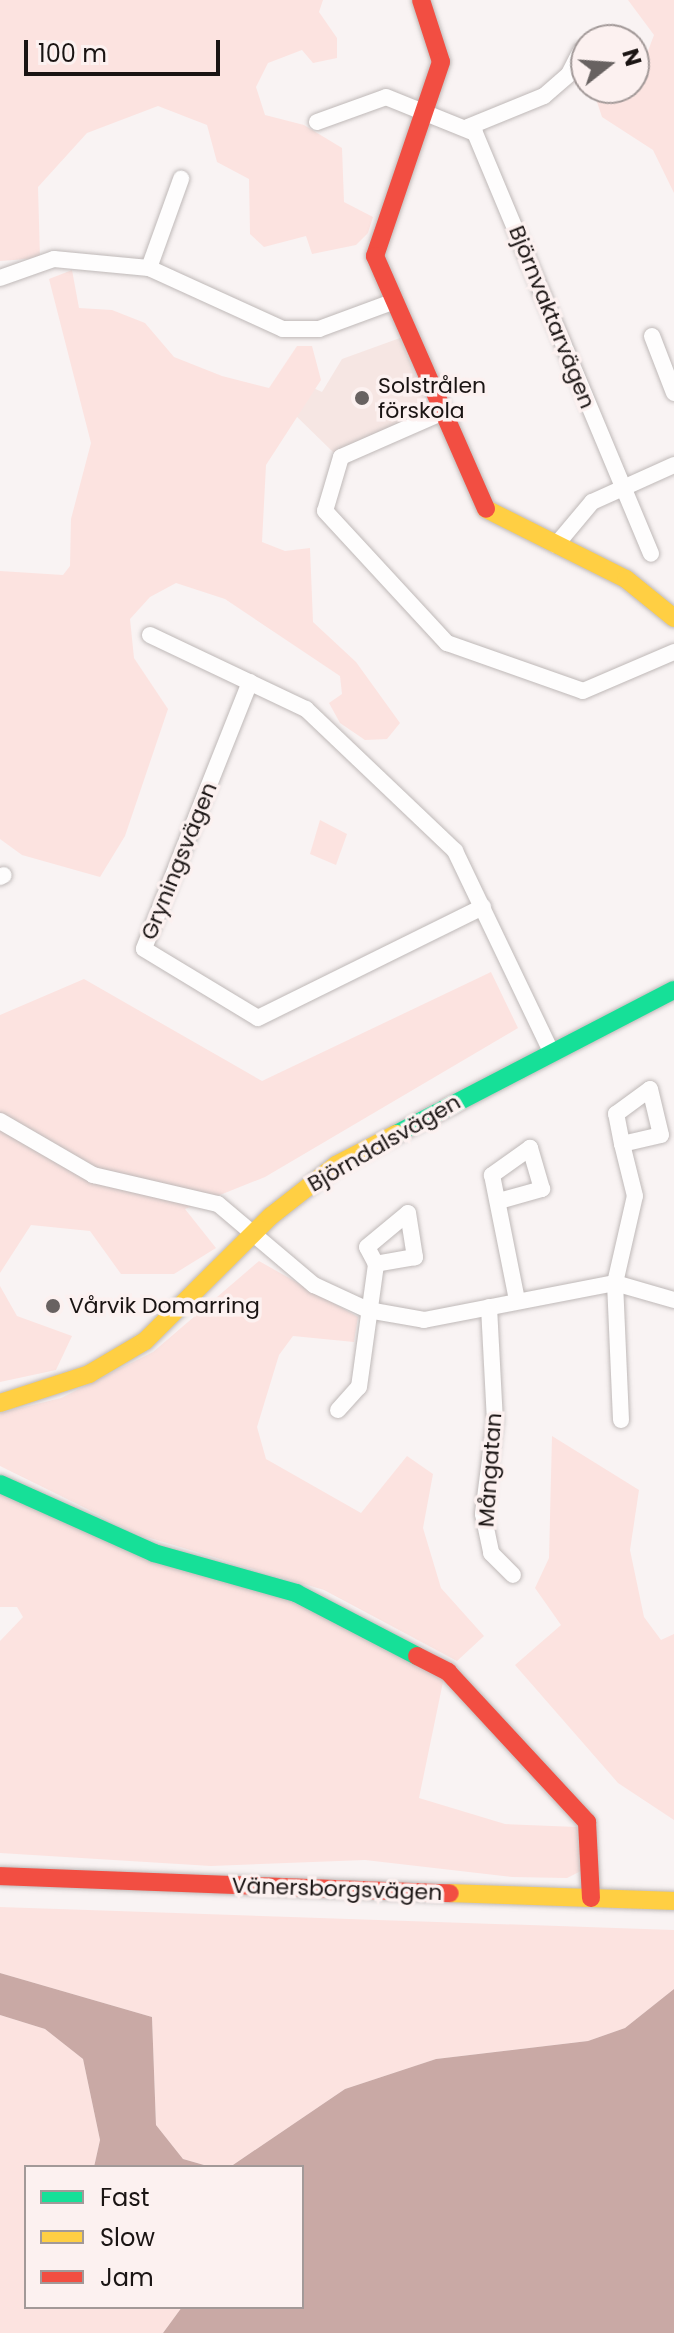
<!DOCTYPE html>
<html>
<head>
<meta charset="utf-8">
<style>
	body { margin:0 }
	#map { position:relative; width:674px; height:2333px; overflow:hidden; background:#f9f3f3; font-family:Poppins,sans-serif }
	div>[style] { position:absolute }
	.built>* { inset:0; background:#f6e6e3 }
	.green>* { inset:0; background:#fce3e0 }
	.water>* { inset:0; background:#c9a9a5 }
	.roads { filter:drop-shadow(0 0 2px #bfb9b8) drop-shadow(0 0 2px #bfb9b8) }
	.street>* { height:16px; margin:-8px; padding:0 8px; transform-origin:8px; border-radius:8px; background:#fefdfd }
	.fast>* { height:18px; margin:-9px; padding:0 9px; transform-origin:9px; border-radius:9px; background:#16e098 }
	.slow>* { height:18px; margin:-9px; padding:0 9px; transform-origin:9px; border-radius:9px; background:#ffcf43 }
	.jam>* { height:18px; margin:-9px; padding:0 9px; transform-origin:9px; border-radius:9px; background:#f24e42 }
	.dots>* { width:22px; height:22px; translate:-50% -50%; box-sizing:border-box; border:4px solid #fcf1f0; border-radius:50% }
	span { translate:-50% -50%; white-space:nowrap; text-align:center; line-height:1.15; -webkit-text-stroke:7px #fcf1f0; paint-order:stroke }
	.street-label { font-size:22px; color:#1a1413 }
	.poi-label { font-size:22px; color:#1a1413 }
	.left { translate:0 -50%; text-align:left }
	.legend { position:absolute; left:24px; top:2165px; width:280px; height:144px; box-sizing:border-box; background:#fcf1f0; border:2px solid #a29998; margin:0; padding:10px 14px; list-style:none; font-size:24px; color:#1a1413 }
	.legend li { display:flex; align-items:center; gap:16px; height:40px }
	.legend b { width:40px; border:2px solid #a29998 }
	.north { position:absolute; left:570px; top:24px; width:80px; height:80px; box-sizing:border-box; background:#fcf1f0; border:2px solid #a29998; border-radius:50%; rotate:73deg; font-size:22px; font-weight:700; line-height:32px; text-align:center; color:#1a1413 }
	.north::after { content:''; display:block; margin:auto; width:28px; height:36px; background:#686261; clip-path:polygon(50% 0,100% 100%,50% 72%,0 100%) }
	.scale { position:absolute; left:24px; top:40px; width:196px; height:36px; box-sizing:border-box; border:4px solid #1a1413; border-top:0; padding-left:10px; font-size:24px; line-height:28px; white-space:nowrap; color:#1a1413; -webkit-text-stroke:6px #fcf1f0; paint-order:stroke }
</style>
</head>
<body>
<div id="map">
	<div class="built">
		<div style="clip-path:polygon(400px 338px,426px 403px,421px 415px,334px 453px,292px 412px,307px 385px,322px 392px,342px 359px)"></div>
	</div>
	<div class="green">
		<div style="clip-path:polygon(0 0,323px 0,319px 12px,337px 38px,337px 58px,313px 63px,302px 50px,268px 63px,256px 87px,265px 115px,304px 125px,342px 148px,344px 202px,373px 217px,368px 233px,356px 245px,312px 254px,306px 236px,264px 247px,250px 234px,249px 179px,217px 162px,207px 125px,158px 106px,87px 133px,38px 187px,40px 258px,0 261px)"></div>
		<div style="clip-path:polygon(628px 0,674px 0,674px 193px,653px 150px,602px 117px,594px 93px,634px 88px,654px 35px)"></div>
		<div style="clip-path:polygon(72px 270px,79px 308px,112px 310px,145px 323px,174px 357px,222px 376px,269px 388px,297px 346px,312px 346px,321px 380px,266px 465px,262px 542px,285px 551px,310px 548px,313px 622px,356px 662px,400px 723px,387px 739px,365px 740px,340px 723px,329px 703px,342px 694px,340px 676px,225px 599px,176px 583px,150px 597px,130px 619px,134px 658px,168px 709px,125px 836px,100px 877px,22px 855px,0 839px,0 571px,63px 575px,70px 566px,71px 519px,91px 443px,49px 279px)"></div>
		<div style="clip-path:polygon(320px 820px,347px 834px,336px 865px,310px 854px)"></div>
		<div style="clip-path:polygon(491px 972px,518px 1028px,265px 1177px,185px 1209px,216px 1248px,174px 1274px,121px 1274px,90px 1231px,31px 1225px,0 1273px,0 1015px,84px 979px,262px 1081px)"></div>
		<div style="clip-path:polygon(259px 1261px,358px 1317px,354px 1342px,293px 1336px,279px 1355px,257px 1427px,266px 1459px,361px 1513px,407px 1456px,433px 1474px,423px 1528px,441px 1588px,484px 1636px,457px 1661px,324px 1590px,140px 1535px,0 1466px,0 1413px,61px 1398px,153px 1352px)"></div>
		<div style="clip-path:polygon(0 1286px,17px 1316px,72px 1336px,56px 1370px,0 1382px)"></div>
		<div style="clip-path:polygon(552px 1436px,639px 1490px,630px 1550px,644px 1617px,661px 1640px,674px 1634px,674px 1820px,618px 1783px,515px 1665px,561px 1625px,535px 1588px,549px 1558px)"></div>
		<div style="clip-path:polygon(0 1493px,287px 1599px,444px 1677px,419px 1798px,505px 1824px,577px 1827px,581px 1871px,567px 1878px,512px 1877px,365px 1860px,211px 1866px,0 1853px,0 1641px,23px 1617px,17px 1607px,0 1607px)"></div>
		<div style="clip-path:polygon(0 1907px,674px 1930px,674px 1989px,625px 2028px,588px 2041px,436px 2059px,345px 2089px,230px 2167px,211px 2167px,183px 2159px,156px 2125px,152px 2017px,0 1973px)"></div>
		<div style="clip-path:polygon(0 2015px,45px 2029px,83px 2059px,100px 2140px,94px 2167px,26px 2167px,26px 2307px,182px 2307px,163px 2333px,0 2333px)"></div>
	</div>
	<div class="water">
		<div style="clip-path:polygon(0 1973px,152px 2017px,156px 2125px,183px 2159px,211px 2167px,94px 2167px,100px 2140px,83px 2059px,45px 2029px,0 2015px)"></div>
		<div style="clip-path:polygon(674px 1989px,674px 2333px,163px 2333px,182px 2307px,302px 2307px,302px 2167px,230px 2167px,345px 2089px,436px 2059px,588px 2041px,625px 2028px)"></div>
	</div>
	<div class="roads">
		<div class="street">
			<div style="left:317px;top:122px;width:73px;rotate:-19.9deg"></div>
			<div style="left:386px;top:97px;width:96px;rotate:22deg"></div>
			<div style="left:475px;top:133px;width:456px;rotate:67.3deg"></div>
			<div style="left:468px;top:127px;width:82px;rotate:-22.2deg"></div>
			<div style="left:544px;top:96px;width:33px;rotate:-41deg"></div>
			<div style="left:569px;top:74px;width:27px;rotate:-63deg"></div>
			<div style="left:149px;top:268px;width:95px;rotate:-70.2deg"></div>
			<div style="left:0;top:278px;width:57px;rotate:-19.4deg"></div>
			<div style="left:54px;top:259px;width:95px;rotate:5.4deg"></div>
			<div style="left:149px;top:268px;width:147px;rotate:24.5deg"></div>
			<div style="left:283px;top:329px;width:36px"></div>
			<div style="left:319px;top:329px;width:78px;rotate:-20.3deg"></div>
			<div style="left:652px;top:336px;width:61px;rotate:68.9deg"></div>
			<div style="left:439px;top:414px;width:107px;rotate:156.3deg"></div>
			<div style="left:341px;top:457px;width:56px;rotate:106.5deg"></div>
			<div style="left:325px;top:511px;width:180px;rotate:47.3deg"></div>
			<div style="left:447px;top:643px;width:144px;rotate:19.4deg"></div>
			<div style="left:583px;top:691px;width:99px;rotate:-23.2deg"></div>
			<div style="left:556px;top:545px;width:56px;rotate:-50.1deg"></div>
			<div style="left:592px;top:502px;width:90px;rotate:-24.3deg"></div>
			<div style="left:150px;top:635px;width:173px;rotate:25.4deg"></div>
			<div style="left:306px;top:709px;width:206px;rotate:43.6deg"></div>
			<div style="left:455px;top:851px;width:222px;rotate:64.4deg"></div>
			<div style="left:250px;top:682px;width:287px;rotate:111.7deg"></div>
			<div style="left:144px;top:949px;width:133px;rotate:31.2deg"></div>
			<div style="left:258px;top:1018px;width:251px;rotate:-26.3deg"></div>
			<div style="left:0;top:877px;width:4px;rotate:-27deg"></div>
			<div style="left:0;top:1121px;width:108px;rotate:30.1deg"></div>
			<div style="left:93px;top:1175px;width:128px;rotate:13.1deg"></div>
			<div style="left:218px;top:1204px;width:126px;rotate:40.2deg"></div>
			<div style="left:314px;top:1285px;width:60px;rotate:24.8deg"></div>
			<div style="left:368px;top:1310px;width:57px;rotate:10.1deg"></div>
			<div style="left:424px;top:1320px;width:195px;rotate:-11deg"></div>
			<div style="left:615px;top:1283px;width:61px;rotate:16.1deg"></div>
			<div style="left:499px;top:1201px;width:45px;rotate:-15.6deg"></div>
			<div style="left:542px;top:1189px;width:43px;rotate:-106.3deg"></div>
			<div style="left:530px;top:1148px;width:47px;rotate:144.6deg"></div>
			<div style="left:492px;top:1175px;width:127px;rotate:78.7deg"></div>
			<div style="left:489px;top:1307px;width:113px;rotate:87deg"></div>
			<div style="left:495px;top:1420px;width:95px;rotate:97.3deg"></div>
			<div style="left:483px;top:1514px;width:40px;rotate:78deg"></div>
			<div style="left:491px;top:1553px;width:31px;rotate:45deg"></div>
			<div style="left:338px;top:1410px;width:31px;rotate:-48deg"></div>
			<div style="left:359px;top:1387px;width:124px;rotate:-82.1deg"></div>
			<div style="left:376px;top:1264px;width:19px;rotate:-118deg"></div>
			<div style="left:367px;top:1247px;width:53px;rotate:-39.7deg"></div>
			<div style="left:408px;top:1213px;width:45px;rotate:81deg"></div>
			<div style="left:415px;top:1257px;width:40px;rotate:170deg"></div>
			<div style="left:621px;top:1420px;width:137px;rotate:-92.5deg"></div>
			<div style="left:615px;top:1283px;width:89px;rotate:-77.1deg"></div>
			<div style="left:635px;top:1196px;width:54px;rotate:-104deg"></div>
			<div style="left:622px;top:1144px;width:31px;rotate:-101deg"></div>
			<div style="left:616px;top:1114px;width:42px;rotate:-36.3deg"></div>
			<div style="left:650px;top:1089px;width:47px;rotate:76.6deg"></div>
			<div style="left:661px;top:1135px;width:40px;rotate:167deg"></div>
		</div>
		<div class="fast">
			<div style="left:396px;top:1134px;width:313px;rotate:-27.4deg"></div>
			<div style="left:0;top:1484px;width:169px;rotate:24.1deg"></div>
			<div style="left:154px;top:1553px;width:148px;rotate:15.7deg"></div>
			<div style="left:296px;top:1593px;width:136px;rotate:27.5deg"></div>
		</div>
		<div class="slow">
			<div style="left:486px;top:509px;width:157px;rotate:26.6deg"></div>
			<div style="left:626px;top:579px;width:62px;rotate:39.1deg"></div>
			<div style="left:0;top:1403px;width:94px;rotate:-18deg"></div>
			<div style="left:89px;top:1374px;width:65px;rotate:-30.5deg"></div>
			<div style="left:145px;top:1341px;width:177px;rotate:-44.8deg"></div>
			<div style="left:271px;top:1216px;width:83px;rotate:-38.1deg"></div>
			<div style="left:336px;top:1165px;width:68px;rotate:-27.3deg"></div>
			<div style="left:450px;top:1893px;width:224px;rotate:2deg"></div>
		</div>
		<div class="jam">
			<div style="left:421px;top:0;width:65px;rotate:72.1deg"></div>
			<div style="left:441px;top:62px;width:205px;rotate:108.8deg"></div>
			<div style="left:375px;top:256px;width:276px;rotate:66.3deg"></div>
			<div style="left:417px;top:1656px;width:35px;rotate:27deg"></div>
			<div style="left:448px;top:1672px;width:205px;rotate:47.2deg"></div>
			<div style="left:587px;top:1822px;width:76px;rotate:87deg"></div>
			<div style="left:0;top:1876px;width:450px;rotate:2.2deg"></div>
		</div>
	</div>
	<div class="dots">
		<div style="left:362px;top:398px;background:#686261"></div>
		<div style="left:53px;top:1306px;background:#686261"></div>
	</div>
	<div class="street-label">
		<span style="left:552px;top:317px;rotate:68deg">Björnvaktarvägen</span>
		<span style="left:179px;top:861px;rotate:-68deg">Gryningsvägen</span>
		<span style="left:384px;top:1143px;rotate:-30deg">Björndalsvägen</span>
		<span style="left:490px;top:1470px;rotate:-86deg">Mångatan</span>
		<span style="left:337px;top:1889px;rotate:2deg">Vänersborgsvägen</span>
	</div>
	<div class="poi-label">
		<span class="left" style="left:378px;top:398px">Solstrålen<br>förskola</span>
		<span class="left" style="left:69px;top:1306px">Vårvik Domarring</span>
	</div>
	<ul class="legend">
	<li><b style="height:10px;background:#16e098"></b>Fast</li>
	<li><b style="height:10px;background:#ffcf43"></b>Slow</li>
	<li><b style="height:10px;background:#f24e42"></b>Jam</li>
	</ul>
	<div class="north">N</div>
	<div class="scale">100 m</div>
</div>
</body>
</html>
